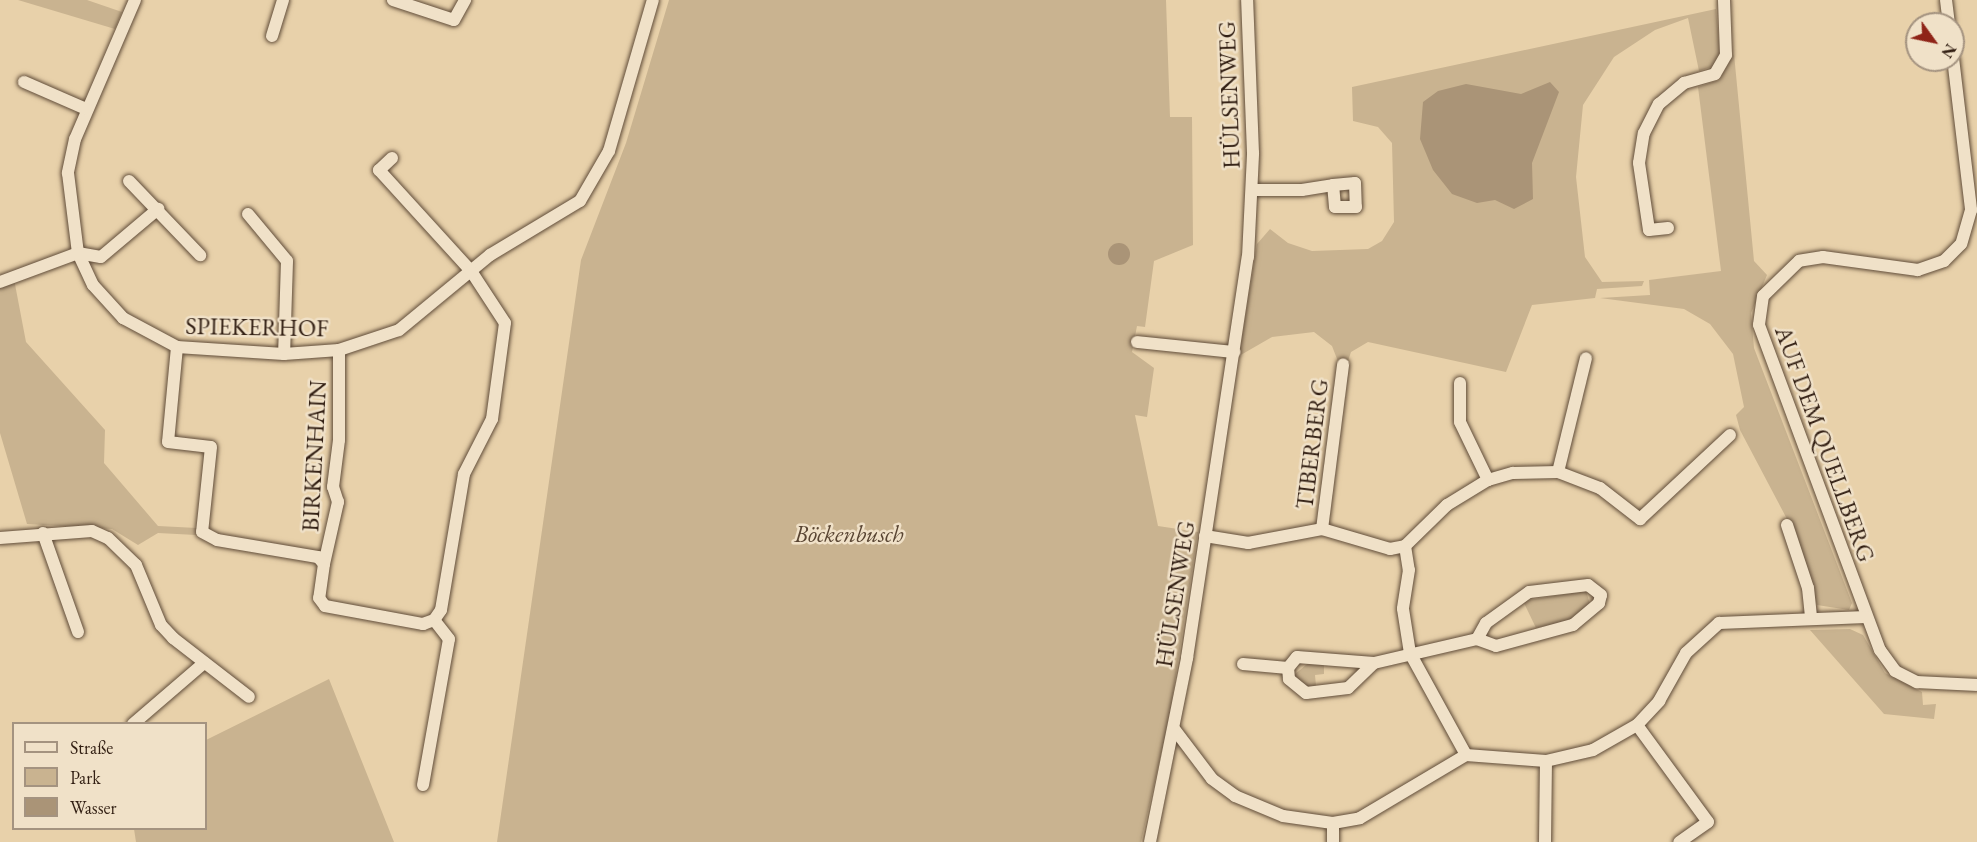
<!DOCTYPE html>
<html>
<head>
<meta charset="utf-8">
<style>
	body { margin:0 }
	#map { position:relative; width:1977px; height:842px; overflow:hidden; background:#e8d1aa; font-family:"EB Garamond",serif }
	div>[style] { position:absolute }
	.green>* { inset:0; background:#c9b390 }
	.water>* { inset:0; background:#aa9477 }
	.round { border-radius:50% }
	.roads { filter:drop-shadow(0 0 2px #604c39) drop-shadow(0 0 2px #604c39) }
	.street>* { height:12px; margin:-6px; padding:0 6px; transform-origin:6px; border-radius:6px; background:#f0e1c8 }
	span { translate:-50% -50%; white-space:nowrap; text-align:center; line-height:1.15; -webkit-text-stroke:5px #f0e1c8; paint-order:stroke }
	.street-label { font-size:24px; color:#321f13 }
	.park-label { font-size:24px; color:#584432; font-style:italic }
	.legend { position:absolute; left:12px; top:722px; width:195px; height:108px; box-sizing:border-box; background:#f0e1c8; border:2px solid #a49380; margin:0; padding:8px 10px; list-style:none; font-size:18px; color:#321f13 }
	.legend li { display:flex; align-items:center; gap:12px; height:30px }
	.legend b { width:30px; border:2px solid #a49380 }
	.north { position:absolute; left:1905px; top:12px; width:60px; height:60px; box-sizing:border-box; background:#f0e1c8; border:2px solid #a49380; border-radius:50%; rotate:123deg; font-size:16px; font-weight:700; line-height:24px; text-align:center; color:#321f13 }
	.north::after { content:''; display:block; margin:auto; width:21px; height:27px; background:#8f2418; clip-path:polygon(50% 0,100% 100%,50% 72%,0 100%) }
</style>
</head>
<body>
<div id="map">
	<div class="green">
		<div style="clip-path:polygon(18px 0,87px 0,122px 12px,115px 29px)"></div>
		<div style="clip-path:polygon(669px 0,1166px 0,1170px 117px,1192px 117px,1193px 245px,1154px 261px,1145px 327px,1137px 326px,1132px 352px,1154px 368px,1147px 417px,1135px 415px,1158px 526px,1198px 532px,1169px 719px,1141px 842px,497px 842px,581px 260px,626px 143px)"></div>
		<div style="clip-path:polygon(1716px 9px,1720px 53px,1714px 66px,1699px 71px,1688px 18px,1655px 30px,1614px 57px,1583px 105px,1576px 177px,1585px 257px,1602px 282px,1644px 281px,1642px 286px,1597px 289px,1595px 298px,1532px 305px,1506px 372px,1368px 342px,1351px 352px,1347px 364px,1339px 364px,1332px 346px,1314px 332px,1272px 337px,1239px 356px,1257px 244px,1270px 229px,1288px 243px,1312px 251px,1368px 249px,1382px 241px,1394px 222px,1392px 143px,1378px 127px,1353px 121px,1352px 87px)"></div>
		<div style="clip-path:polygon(1734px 54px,1754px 261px,1767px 275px,1751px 313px,1754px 348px,1852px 603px,1849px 610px,1817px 605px,1797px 538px,1740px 430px,1736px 415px,1744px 407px,1733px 354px,1710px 324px,1684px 309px,1600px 298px,1650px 295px,1649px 280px,1721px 271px,1698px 87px,1719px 80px)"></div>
		<div style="clip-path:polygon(14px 279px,26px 342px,105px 430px,104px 463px,158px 526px,197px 528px,196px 535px,158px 533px,138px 545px,112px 529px,27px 524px,0 433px,0 282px)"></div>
		<div style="clip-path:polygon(1586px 591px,1590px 604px,1570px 620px,1536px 628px,1523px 601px)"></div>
		<div style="clip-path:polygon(1850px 629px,1863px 635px,1885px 673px,1922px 692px,1923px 705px,1936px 704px,1934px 719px,1884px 714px,1810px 630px)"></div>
		<div style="clip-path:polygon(1312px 660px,1324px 662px,1324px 674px,1315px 675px,1316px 686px,1307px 688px,1294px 675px)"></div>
		<div style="clip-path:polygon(329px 679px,394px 842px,136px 842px,134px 829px,206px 828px,206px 740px)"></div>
	</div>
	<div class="water">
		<div style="clip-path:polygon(1550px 82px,1559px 92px,1532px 163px,1533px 199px,1514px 209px,1495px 200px,1477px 203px,1452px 194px,1433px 170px,1420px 139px,1423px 102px,1438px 91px,1466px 84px,1521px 94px)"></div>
		<div class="round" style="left:1108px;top:243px;width:22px;height:22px"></div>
	</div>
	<div class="roads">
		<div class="street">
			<div style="left:135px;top:0;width:151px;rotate:113.3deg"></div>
			<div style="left:75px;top:139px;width:35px;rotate:102deg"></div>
			<div style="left:68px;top:173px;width:81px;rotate:82.9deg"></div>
			<div style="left:78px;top:253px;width:35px;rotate:65deg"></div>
			<div style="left:93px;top:285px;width:45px;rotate:47.7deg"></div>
			<div style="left:123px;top:318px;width:61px;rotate:28.2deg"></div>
			<div style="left:177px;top:347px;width:107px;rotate:3.7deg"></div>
			<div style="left:284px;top:354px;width:55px;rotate:-4.2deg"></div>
			<div style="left:339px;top:350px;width:63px;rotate:-18.4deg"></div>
			<div style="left:399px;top:330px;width:118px;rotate:-39.5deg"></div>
			<div style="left:490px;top:255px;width:105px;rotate:-31deg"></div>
			<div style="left:580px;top:201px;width:58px;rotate:-59.9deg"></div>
			<div style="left:609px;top:151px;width:157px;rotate:-73.8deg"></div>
			<div style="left:393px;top:0;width:64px;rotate:18.2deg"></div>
			<div style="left:454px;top:20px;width:23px;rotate:-61deg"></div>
			<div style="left:1946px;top:0;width:24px;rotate:83deg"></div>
			<div style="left:272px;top:36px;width:38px;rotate:-73deg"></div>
			<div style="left:1953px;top:58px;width:153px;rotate:83.2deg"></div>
			<div style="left:1971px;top:210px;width:35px;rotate:106deg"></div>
			<div style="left:1961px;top:244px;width:24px;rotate:135deg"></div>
			<div style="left:1944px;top:261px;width:28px;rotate:161deg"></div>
			<div style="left:1918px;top:270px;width:96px;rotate:-172.2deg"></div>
			<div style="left:1823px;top:257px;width:24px;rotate:171deg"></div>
			<div style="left:1799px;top:261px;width:50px;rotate:135.8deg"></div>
			<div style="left:1763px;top:296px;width:29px;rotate:98deg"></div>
			<div style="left:1759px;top:325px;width:347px;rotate:69.6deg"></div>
			<div style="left:1880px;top:650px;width:26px;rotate:54deg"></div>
			<div style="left:1895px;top:671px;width:25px;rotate:27deg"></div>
			<div style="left:1917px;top:682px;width:60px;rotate:2.9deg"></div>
			<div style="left:24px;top:82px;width:68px;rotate:23.5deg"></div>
			<div style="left:392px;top:158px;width:18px;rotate:137deg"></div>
			<div style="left:379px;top:170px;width:137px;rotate:47.7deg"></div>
			<div style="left:471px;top:271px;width:62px;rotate:56.8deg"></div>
			<div style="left:505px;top:323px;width:97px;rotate:97.7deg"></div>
			<div style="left:492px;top:419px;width:62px;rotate:117deg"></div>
			<div style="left:464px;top:474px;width:138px;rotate:99.6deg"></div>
			<div style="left:441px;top:610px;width:12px;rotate:125deg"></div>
			<div style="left:129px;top:181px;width:103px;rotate:46.2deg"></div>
			<div style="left:1253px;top:190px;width:49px"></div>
			<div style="left:1302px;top:190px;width:31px;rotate:-9deg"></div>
			<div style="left:1333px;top:185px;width:22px;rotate:-5deg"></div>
			<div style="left:1355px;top:183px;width:24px;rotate:88deg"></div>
			<div style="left:1356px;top:207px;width:21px;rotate:180deg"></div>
			<div style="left:1335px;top:207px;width:22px;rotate:-95deg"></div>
			<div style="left:248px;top:214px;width:61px;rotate:50.3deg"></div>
			<div style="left:287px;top:261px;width:93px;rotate:91.8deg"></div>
			<div style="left:1668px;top:228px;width:19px;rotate:174deg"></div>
			<div style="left:1649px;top:230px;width:68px;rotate:-98.5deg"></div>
			<div style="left:1639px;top:163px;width:30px;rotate:-81deg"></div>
			<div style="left:1644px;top:133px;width:33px;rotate:-63deg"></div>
			<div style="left:1659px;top:104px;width:33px;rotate:-40deg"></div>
			<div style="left:1684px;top:83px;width:32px;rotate:-16deg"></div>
			<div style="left:1715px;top:74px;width:22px;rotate:-60deg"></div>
			<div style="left:1726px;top:55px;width:55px;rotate:-92.1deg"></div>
			<div style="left:0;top:282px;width:83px;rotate:-20.4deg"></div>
			<div style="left:78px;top:253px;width:23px;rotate:10deg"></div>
			<div style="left:101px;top:257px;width:75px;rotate:-40.1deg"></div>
			<div style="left:1137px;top:342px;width:98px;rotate:5.9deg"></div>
			<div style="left:177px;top:347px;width:95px;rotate:95.4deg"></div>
			<div style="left:168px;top:442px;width:43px;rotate:6.6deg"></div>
			<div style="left:211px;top:447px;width:85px;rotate:96deg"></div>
			<div style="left:202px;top:532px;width:17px;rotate:28deg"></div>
			<div style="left:217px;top:540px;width:102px;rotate:9.6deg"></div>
			<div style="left:318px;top:557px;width:9px;rotate:49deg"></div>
			<div style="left:324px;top:564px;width:34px;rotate:98deg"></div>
			<div style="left:319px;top:598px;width:10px;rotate:53deg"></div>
			<div style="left:325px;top:606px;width:100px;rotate:10.4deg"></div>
			<div style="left:423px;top:624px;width:12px;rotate:-20deg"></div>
			<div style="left:1558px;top:472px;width:45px;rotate:20.9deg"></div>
			<div style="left:1600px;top:488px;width:51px;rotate:37.8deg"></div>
			<div style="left:1640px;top:519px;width:123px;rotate:-43deg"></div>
			<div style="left:1488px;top:480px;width:26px;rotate:-16deg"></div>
			<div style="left:1513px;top:473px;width:45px;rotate:-1.3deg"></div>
			<div style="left:1558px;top:472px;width:117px;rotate:-76.2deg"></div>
			<div style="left:1787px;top:525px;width:66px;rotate:71.6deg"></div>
			<div style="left:1808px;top:588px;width:31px;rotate:84deg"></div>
			<div style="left:1322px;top:529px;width:166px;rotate:-82.7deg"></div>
			<div style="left:43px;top:533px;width:105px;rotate:70.5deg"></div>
			<div style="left:1205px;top:536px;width:44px;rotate:9.2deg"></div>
			<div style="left:1248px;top:543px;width:75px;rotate:-10.7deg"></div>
			<div style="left:1322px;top:529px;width:71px;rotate:16.4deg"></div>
			<div style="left:1390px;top:549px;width:15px;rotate:-11deg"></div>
			<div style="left:1405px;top:546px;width:59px;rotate:-44.3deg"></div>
			<div style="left:1447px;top:505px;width:48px;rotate:-31.4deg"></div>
			<div style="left:1488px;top:480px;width:64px;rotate:-115.8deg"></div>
			<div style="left:1460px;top:422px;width:39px;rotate:-90deg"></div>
			<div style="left:0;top:538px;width:92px;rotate:-4.4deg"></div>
			<div style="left:92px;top:531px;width:17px;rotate:24deg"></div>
			<div style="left:108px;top:538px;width:39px;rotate:44deg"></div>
			<div style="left:136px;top:565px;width:65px;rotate:67.4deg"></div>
			<div style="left:161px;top:625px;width:18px;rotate:47deg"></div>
			<div style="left:173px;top:638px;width:96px;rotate:37.8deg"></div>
			<div style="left:1405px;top:546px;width:24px;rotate:81deg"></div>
			<div style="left:1409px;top:570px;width:39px;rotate:99deg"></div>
			<div style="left:1403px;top:609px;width:45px;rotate:81deg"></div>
			<div style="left:1410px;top:653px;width:116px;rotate:61.2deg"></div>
			<div style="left:324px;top:564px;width:64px;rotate:-77.3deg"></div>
			<div style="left:338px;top:502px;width:16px;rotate:-108deg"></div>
			<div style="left:333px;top:487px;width:47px;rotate:-82.7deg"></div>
			<div style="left:339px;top:440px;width:90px;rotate:-90deg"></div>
			<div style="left:1374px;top:663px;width:36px;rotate:136deg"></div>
			<div style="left:1348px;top:688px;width:42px;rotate:173.2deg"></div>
			<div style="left:1306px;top:693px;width:22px;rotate:-141deg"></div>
			<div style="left:1289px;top:679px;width:11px;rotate:-95deg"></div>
			<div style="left:1288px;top:668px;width:14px;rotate:-51deg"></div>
			<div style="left:1297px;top:657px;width:77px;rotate:4.5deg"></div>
			<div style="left:1374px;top:663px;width:106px;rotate:-13.1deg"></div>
			<div style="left:1477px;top:639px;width:20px;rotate:20deg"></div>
			<div style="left:1496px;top:646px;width:80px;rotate:-15.3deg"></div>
			<div style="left:1573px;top:625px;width:34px;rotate:-40deg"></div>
			<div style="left:1599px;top:603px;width:8px;rotate:-76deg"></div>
			<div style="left:1601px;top:595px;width:16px;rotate:-142deg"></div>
			<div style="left:1588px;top:585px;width:59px;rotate:173.2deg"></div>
			<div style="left:1529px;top:592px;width:53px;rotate:144.2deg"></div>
			<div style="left:1486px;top:623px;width:18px;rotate:119deg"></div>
			<div style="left:1243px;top:664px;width:45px;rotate:5.1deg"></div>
			<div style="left:133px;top:724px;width:94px;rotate:-40.7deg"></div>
			<div style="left:1637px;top:725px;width:120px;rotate:53.8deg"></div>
			<div style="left:1708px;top:822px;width:35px;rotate:145deg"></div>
			<div style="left:1175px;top:730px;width:61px;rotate:52.9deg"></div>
			<div style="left:1212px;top:779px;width:29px;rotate:36deg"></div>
			<div style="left:1235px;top:796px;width:52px;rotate:22.6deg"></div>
			<div style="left:1283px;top:816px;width:50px;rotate:8deg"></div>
			<div style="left:1333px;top:823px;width:27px;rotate:-10deg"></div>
			<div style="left:1360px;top:818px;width:123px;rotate:-30.7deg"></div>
			<div style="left:1466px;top:755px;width:80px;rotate:4.3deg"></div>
			<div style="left:1546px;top:761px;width:48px;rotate:-13.2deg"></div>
			<div style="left:1593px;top:750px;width:51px;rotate:-29.6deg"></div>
			<div style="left:1637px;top:725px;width:33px;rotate:-47deg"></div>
			<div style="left:1659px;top:701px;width:55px;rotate:-60.6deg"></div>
			<div style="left:1686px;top:653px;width:45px;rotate:-42.3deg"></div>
			<div style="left:1719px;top:623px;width:147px;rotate:-2.3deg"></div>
			<div style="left:423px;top:785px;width:148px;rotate:-79.9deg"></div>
			<div style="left:449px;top:639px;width:24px;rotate:-128deg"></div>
			<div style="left:1150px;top:842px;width:188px;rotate:-78.6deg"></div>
			<div style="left:1187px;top:658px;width:406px;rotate:-81.4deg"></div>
			<div style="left:1248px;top:257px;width:104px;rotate:-87.2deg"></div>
			<div style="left:1253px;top:153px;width:153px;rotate:-92.2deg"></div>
			<div style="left:1333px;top:842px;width:19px;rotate:-90deg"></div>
			<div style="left:1545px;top:842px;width:81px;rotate:-89.3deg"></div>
		</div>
	</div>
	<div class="street-label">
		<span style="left:1229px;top:95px;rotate:-92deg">HÜLSENWEG</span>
		<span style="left:257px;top:327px;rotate:1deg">SPIEKERHOF</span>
		<span style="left:1312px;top:444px;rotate:-83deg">TIBERBERG</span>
		<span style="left:1825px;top:444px;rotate:70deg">AUF DEM QUELLBERG</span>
		<span style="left:314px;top:456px;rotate:-87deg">BIRKENHAIN</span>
		<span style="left:1175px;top:594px;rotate:-81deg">HÜLSENWEG</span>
	</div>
	<div class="park-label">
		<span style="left:849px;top:534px">Böckenbusch</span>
	</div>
	<ul class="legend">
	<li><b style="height:8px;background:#f0e1c8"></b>Straße</li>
	<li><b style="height:16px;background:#c9b390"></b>Park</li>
	<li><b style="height:16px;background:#aa9477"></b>Wasser</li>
	</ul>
	<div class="north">N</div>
</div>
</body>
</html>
